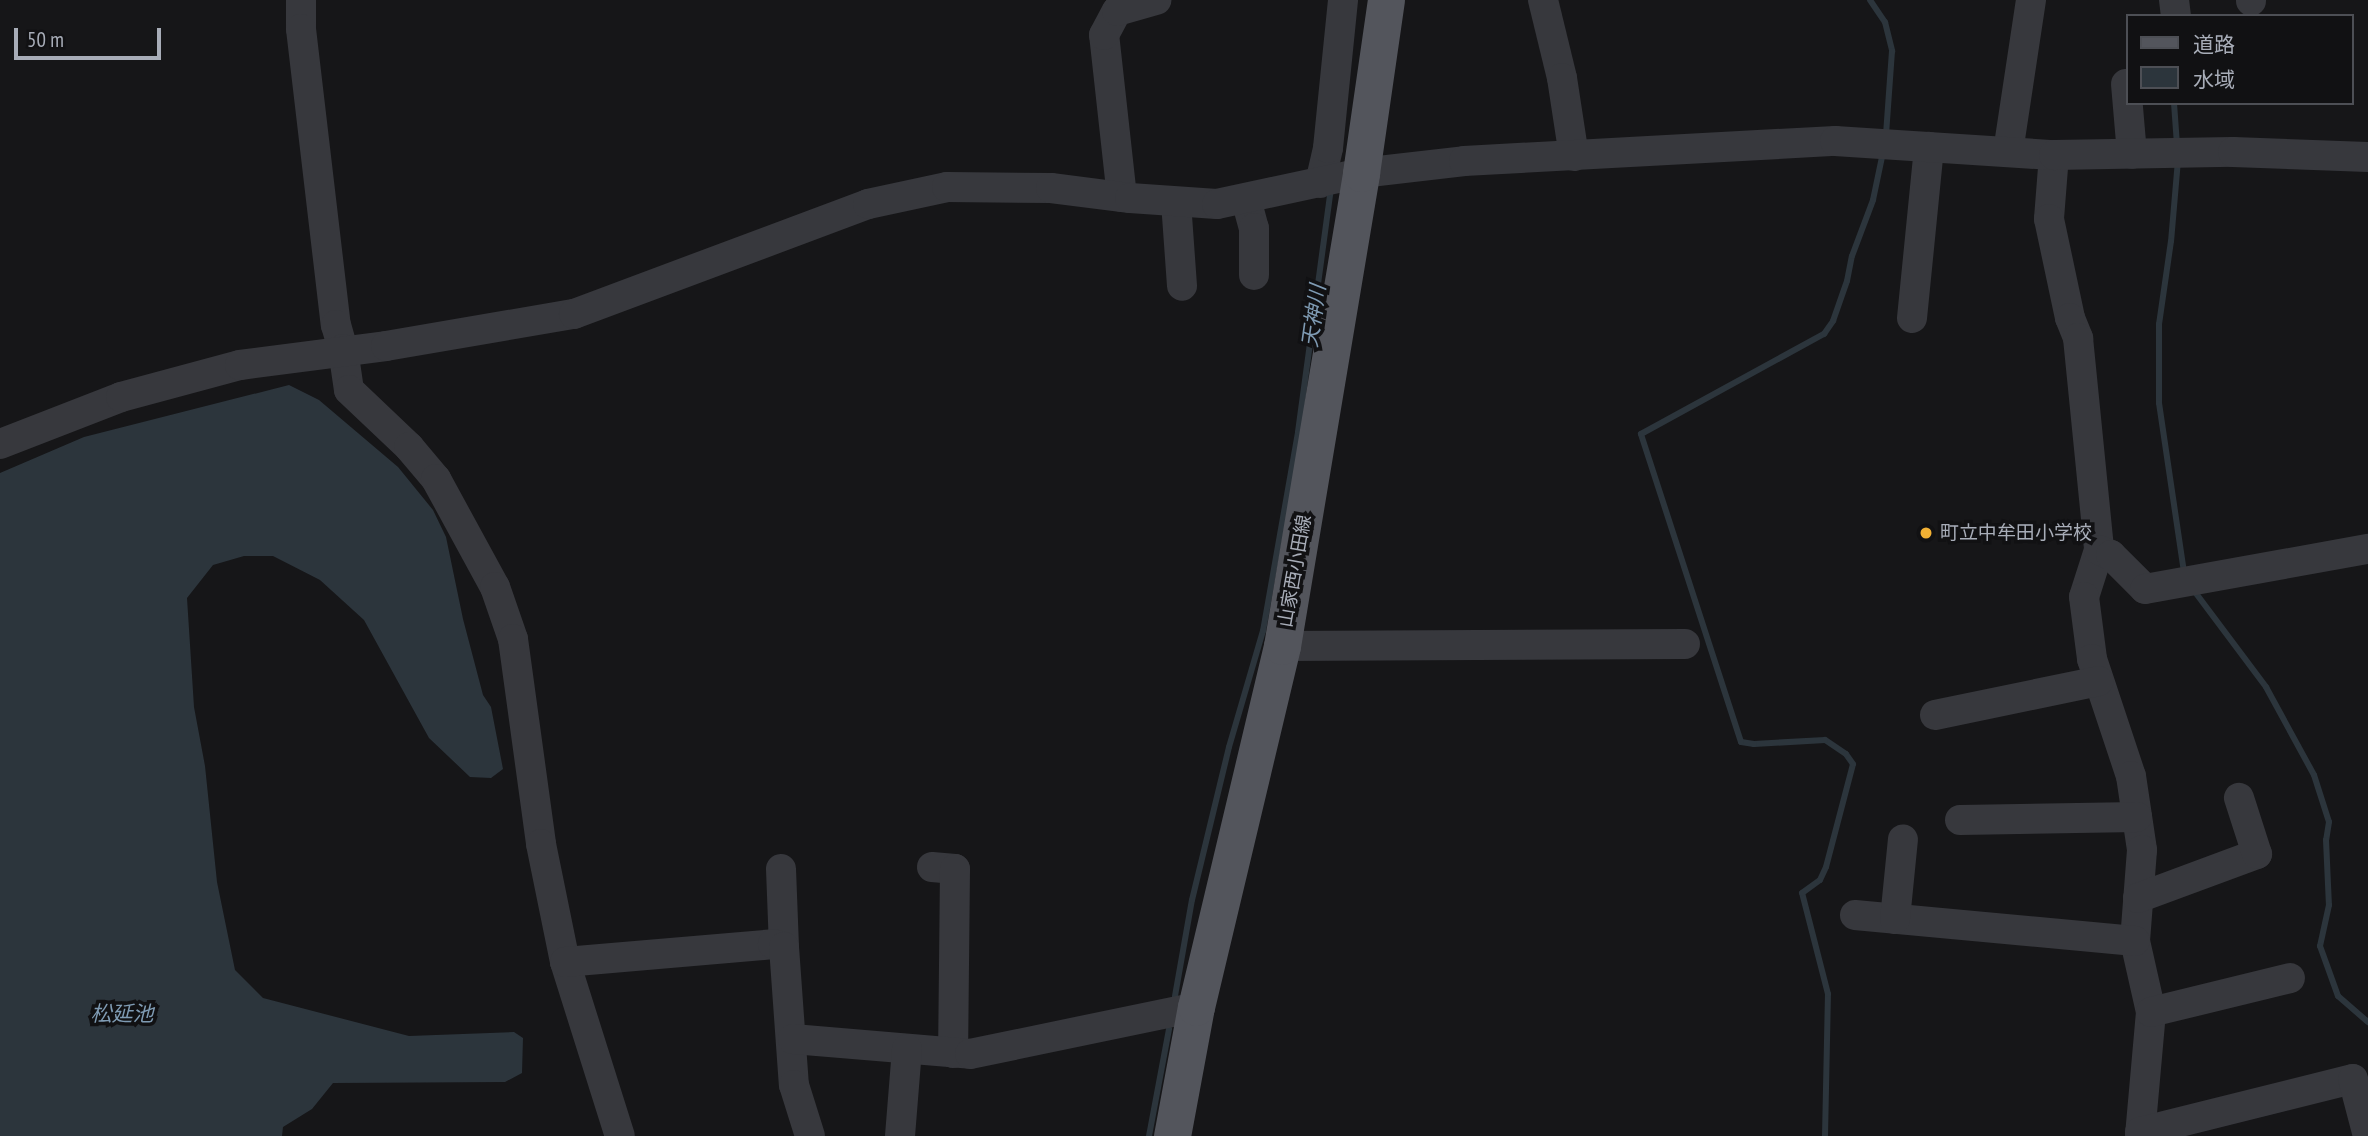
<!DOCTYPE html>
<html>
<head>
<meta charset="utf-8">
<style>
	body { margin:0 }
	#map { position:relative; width:2368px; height:1136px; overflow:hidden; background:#161618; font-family:"PT Sans Narrow","Noto Sans JP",sans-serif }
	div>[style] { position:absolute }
	.water>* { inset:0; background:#2c353c }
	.stream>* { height:6px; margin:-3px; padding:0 3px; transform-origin:3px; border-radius:3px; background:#2c353c }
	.minor>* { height:30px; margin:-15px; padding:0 15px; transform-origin:15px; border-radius:15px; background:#37383d }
	.major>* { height:37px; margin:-18.5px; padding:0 18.5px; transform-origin:18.5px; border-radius:18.5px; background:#53555c }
	.dots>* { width:19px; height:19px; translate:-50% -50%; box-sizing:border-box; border:4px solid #111113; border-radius:50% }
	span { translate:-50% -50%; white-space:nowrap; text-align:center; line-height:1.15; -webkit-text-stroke:7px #111113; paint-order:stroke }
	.poi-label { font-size:19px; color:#a8adb8 }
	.left { translate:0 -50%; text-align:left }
	.street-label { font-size:19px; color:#a8adb8 }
	.water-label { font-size:21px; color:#7f9bb3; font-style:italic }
	.legend { position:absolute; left:2126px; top:14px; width:228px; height:91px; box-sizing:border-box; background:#111113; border:2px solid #4d4f55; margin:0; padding:9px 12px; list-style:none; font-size:21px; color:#a8adb8 }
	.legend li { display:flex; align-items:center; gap:14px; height:35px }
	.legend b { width:35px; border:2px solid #4d4f55 }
	.scale { position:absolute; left:14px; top:28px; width:147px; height:32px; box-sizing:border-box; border:4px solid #a8adb8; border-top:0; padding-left:9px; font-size:21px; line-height:24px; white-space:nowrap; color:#a8adb8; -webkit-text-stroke:5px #111113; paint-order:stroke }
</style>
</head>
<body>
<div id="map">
	<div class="water">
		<div style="clip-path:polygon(289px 385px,319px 400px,398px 467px,433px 510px,446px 537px,463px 619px,483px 695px,491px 707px,503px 769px,491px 778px,470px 777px,429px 738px,364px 620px,320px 580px,273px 556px,244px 556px,213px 565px,187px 598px,194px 707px,205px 766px,217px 882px,235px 970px,263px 998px,409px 1036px,514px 1032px,523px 1038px,522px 1073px,505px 1082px,333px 1083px,312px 1109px,283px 1127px,282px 1136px,0 1136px,0 473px,84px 437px)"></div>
	</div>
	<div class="stream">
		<div style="left:1870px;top:0;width:27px;rotate:56deg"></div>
		<div style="left:1885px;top:22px;width:30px;rotate:76deg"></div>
		<div style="left:1892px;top:51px;width:84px;rotate:94.1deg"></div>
		<div style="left:2174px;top:103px;width:42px;rotate:85.9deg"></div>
		<div style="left:2178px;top:160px;width:81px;rotate:94.9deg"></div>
		<div style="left:2171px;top:241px;width:84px;rotate:98.2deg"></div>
		<div style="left:2159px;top:324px;width:79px;rotate:90deg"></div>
		<div style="left:2159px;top:403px;width:172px;rotate:81.6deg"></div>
		<div style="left:2192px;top:588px;width:124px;rotate:53.2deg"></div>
		<div style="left:2266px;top:687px;width:100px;rotate:61.4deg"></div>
		<div style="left:2314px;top:775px;width:49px;rotate:72.3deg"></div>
		<div style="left:2329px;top:822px;width:18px;rotate:99deg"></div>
		<div style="left:2326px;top:840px;width:65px;rotate:87.4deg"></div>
		<div style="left:2329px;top:905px;width:42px;rotate:102.4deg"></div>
		<div style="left:2320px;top:946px;width:53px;rotate:70.2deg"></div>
		<div style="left:2338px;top:996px;width:40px;rotate:41deg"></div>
		<div style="left:1175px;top:996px;width:97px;rotate:-80deg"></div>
		<div style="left:1192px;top:900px;width:157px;rotate:-76.4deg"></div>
		<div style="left:1229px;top:747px;width:121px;rotate:-73.7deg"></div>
		<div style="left:1263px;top:631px;width:202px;rotate:-80deg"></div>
		<div style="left:1298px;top:432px;width:245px;rotate:-82.3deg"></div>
		<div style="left:1149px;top:1136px;width:109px;rotate:-79.4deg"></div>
		<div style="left:1825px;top:1136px;width:142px;rotate:-88.8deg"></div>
		<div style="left:1828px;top:994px;width:104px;rotate:-104.4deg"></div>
		<div style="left:1802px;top:893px;width:22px;rotate:-36deg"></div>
		<div style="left:1820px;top:880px;width:14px;rotate:-65deg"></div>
		<div style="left:1826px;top:867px;width:106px;rotate:-75.3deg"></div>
		<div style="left:1853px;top:764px;width:12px;rotate:-125deg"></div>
		<div style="left:1846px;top:754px;width:25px;rotate:-146deg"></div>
		<div style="left:1825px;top:740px;width:71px;rotate:176.8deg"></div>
		<div style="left:1754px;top:744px;width:13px;rotate:-171deg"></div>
		<div style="left:1741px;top:742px;width:324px;rotate:-108deg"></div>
		<div style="left:1641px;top:434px;width:209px;rotate:-28.7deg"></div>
		<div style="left:1824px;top:334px;width:16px;rotate:-55deg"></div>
		<div style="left:1833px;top:321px;width:42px;rotate:-70.7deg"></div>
		<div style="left:1847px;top:281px;width:25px;rotate:-79deg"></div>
		<div style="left:1852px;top:256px;width:60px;rotate:-69.4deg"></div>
		<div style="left:1873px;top:200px;width:49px;rotate:-78.2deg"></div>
	</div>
	<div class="minor">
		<div style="left:301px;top:0;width:29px;rotate:90deg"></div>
		<div style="left:301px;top:29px;width:298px;rotate:83.3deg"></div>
		<div style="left:336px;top:325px;width:25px;rotate:74deg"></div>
		<div style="left:343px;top:349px;width:41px;rotate:81.7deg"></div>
		<div style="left:349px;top:390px;width:83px;rotate:43.5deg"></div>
		<div style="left:409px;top:447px;width:42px;rotate:49.8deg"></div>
		<div style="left:436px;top:479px;width:123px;rotate:61.4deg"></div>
		<div style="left:495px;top:587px;width:55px;rotate:70.9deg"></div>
		<div style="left:513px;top:639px;width:207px;rotate:82.2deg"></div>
		<div style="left:541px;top:844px;width:120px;rotate:78.5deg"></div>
		<div style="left:565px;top:962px;width:182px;rotate:72.5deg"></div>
		<div style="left:1543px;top:0;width:80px;rotate:76.3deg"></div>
		<div style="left:1562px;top:78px;width:79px;rotate:81.3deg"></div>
		<div style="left:2174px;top:0;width:16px;rotate:83deg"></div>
		<div style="left:2251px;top:1px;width:1px;rotate:-90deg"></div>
		<div style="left:2126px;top:84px;width:70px;rotate:85.1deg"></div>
		<div style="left:2008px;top:152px;width:154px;rotate:-81.4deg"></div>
		<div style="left:2054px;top:155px;width:64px;rotate:94.5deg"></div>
		<div style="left:2049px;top:219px;width:101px;rotate:78deg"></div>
		<div style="left:2070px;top:318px;width:22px;rotate:68deg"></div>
		<div style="left:2078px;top:338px;width:213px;rotate:84.3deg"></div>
		<div style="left:2099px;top:550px;width:49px;rotate:107.7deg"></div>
		<div style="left:2084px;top:597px;width:63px;rotate:82.6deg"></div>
		<div style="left:2092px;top:659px;width:123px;rotate:71.6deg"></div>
		<div style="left:2131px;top:776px;width:75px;rotate:81.5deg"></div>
		<div style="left:2142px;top:850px;width:91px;rotate:94.4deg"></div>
		<div style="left:2135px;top:941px;width:73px;rotate:77.3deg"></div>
		<div style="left:2151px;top:1012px;width:124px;rotate:95.1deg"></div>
		<div style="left:1320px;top:183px;width:36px;rotate:-77deg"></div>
		<div style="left:1328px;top:148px;width:149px;rotate:-84.2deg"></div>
		<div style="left:1122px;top:197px;width:163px;rotate:-96.3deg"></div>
		<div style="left:1104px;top:35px;width:27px;rotate:-62deg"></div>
		<div style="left:1117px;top:11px;width:41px;rotate:-15.8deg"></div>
		<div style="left:1246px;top:199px;width:30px;rotate:75deg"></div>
		<div style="left:1254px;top:228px;width:47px;rotate:90deg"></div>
		<div style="left:1176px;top:202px;width:84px;rotate:85.9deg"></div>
		<div style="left:1912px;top:318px;width:172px;rotate:-84.3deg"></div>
		<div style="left:0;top:444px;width:130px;rotate:-21.2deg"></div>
		<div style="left:121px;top:397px;width:123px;rotate:-15.1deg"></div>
		<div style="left:240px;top:365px;width:147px;rotate:-7.4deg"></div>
		<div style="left:386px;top:346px;width:191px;rotate:-9.7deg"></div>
		<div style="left:574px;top:314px;width:314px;rotate:-20.5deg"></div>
		<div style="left:868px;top:204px;width:81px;rotate:-12.1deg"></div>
		<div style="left:947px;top:187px;width:104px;rotate:0.6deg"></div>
		<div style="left:1051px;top:188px;width:80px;rotate:7.2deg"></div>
		<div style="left:1130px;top:198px;width:87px;rotate:3.9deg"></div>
		<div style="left:1217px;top:204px;width:147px;rotate:-12.1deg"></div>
		<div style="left:1361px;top:173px;width:104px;rotate:-6.6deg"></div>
		<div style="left:1464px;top:161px;width:372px;rotate:-3.1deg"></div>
		<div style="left:1835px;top:141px;width:219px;rotate:3.7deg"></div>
		<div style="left:2054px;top:155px;width:179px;rotate:-1deg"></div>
		<div style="left:2233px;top:152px;width:135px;rotate:2.1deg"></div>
		<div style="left:2099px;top:550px;width:13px;rotate:23deg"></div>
		<div style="left:2111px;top:555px;width:48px;rotate:45deg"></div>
		<div style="left:2145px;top:589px;width:227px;rotate:-10.2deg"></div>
		<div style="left:1282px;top:646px;width:403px;rotate:-0.3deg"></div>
		<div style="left:1935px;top:715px;width:167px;rotate:-11.7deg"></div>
		<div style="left:1960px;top:820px;width:177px;rotate:-1deg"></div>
		<div style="left:932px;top:867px;width:23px;rotate:5deg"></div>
		<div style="left:955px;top:869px;width:184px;rotate:90.6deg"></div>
		<div style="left:781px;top:869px;width:78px;rotate:87.8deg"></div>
		<div style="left:2138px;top:898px;width:127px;rotate:-20.3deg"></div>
		<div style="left:2257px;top:854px;width:59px;rotate:-107.8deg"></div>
		<div style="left:1855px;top:915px;width:281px;rotate:5.3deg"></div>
		<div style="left:1895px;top:919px;width:80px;rotate:-84.3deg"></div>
		<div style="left:565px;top:962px;width:209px;rotate:-4.9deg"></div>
		<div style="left:773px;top:944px;width:11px;rotate:15deg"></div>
		<div style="left:784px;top:947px;width:138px;rotate:85.9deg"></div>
		<div style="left:794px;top:1085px;width:53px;rotate:72.6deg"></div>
		<div style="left:2151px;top:1012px;width:143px;rotate:-13.7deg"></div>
		<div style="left:793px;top:1039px;width:178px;rotate:4.8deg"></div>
		<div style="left:970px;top:1054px;width:231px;rotate:-11.7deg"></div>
		<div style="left:2140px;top:1132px;width:219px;rotate:-14deg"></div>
		<div style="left:2353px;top:1079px;width:59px;rotate:75.3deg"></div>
		<div style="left:900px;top:1136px;width:87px;rotate:-85.4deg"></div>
	</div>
	<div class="major">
		<div style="left:1172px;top:1136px;width:131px;rotate:-79.5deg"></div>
		<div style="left:1196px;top:1007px;width:371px;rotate:-76.6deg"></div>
		<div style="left:1282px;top:646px;width:480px;rotate:-80.5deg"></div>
		<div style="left:1361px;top:173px;width:175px;rotate:-81.8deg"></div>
	</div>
	<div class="dots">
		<div style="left:1926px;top:533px;background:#f2b134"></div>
	</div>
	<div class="poi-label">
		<span class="left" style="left:1940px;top:533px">町立中牟田小学校</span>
	</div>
	<div class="street-label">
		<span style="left:1295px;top:571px;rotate:-80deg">山家西小田線</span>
	</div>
	<div class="water-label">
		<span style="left:1314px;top:316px;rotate:-82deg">天神川</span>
		<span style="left:122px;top:1014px">松延池</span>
	</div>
	<ul class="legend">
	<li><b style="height:9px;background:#53555c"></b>道路</li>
	<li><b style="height:19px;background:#2c353c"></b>水域</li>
	</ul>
	<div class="scale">50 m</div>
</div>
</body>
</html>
